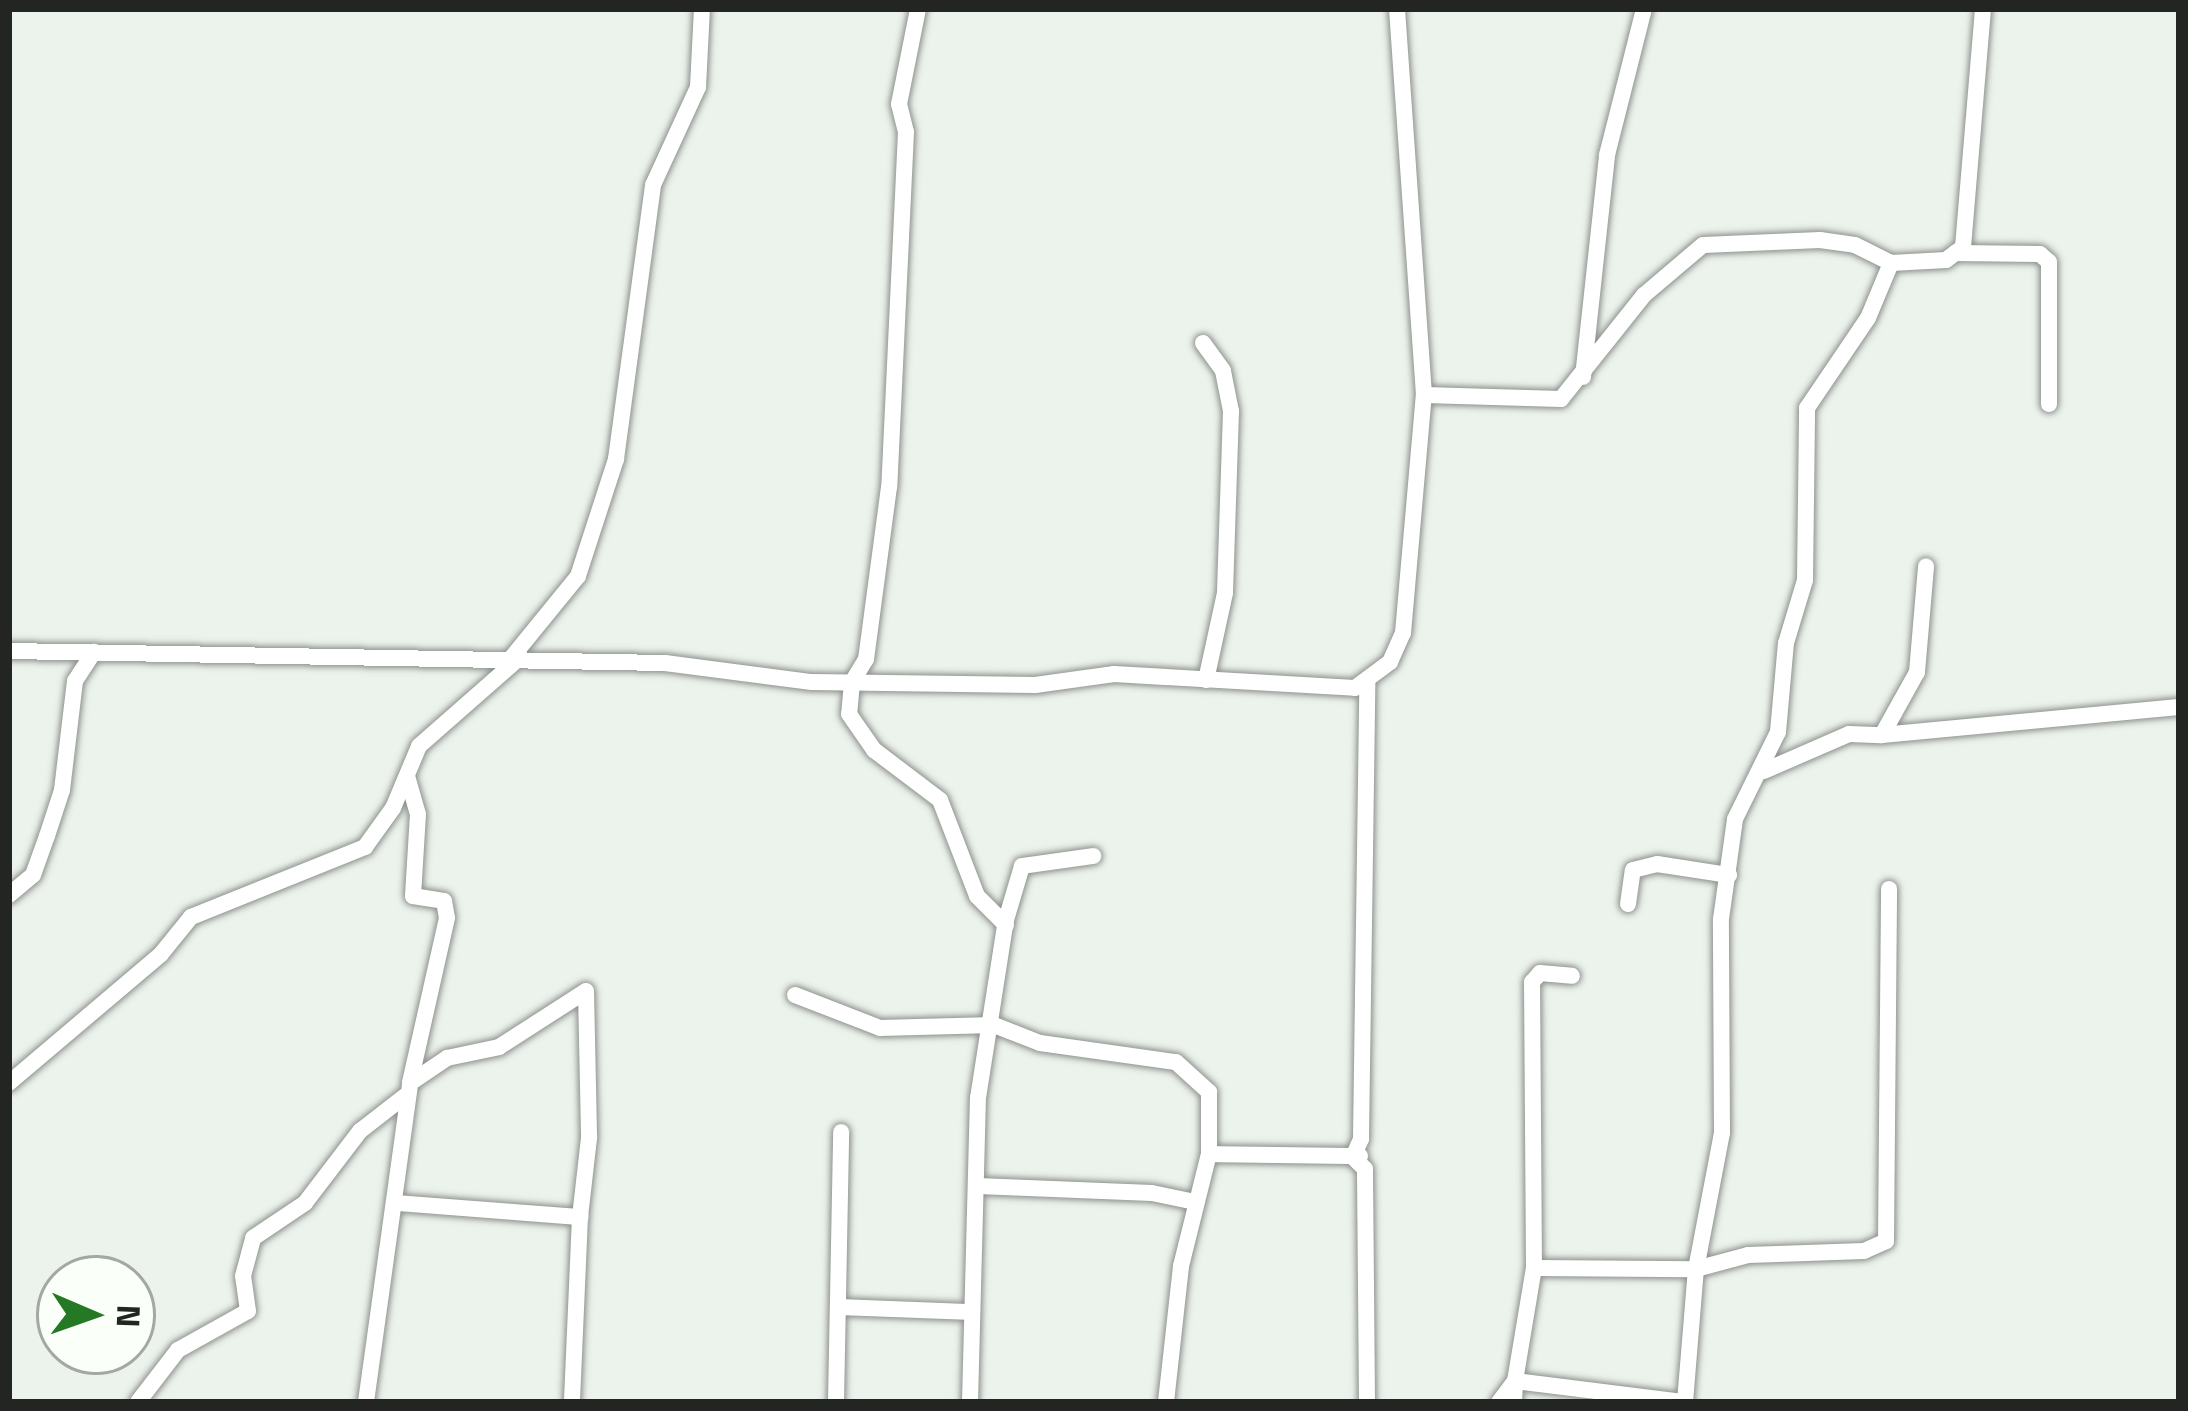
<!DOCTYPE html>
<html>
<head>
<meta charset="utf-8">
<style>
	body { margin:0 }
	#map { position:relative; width:2188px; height:1411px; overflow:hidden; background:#ecf2ec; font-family:"Titillium Web",sans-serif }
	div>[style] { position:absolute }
	.roads { filter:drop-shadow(0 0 3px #8d928d) drop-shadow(0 0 3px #8d928d) }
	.minor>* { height:16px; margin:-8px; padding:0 8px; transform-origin:8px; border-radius:8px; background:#fff }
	span { translate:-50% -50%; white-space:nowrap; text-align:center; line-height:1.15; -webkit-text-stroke:9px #fafff9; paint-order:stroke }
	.frame { position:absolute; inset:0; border:12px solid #232523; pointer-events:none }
	.north { position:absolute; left:36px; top:1255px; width:120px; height:120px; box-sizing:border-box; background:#fafff9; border:3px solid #a4a8a3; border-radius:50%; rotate:92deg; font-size:33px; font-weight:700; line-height:48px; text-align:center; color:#232523 }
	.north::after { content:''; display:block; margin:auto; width:42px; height:54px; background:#267924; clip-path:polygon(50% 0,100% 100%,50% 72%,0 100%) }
</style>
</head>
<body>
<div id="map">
	<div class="roads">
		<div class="minor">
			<div style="left:918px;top:9px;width:97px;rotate:101.3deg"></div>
			<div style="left:899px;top:104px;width:29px;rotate:76deg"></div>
			<div style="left:906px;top:132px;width:355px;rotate:92.7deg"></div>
			<div style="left:889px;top:487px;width:174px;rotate:97.6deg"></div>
			<div style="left:866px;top:659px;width:27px;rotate:121deg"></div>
			<div style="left:852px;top:682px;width:32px;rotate:95deg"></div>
			<div style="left:849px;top:714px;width:44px;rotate:55.2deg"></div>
			<div style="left:874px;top:750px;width:83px;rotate:37.1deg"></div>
			<div style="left:940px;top:800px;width:103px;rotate:68.9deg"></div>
			<div style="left:977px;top:896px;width:41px;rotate:45deg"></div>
			<div style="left:1397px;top:9px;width:387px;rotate:86deg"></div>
			<div style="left:1955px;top:253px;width:85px;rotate:0.7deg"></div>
			<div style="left:2040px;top:254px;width:12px;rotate:42deg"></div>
			<div style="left:2049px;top:262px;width:142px;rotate:90deg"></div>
			<div style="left:1203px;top:343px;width:34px;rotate:54deg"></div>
			<div style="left:1223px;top:371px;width:41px;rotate:78.7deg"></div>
			<div style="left:1231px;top:411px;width:182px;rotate:91.9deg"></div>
			<div style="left:1225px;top:593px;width:89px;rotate:102.3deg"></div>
			<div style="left:1583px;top:377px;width:223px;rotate:-83.8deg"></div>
			<div style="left:1607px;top:155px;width:151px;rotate:-75.8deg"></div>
			<div style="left:9px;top:651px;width:656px;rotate:1.05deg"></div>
			<div style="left:665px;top:663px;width:148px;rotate:7.4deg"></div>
			<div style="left:812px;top:682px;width:223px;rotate:0.8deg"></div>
			<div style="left:1035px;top:685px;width:80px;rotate:-7.9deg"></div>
			<div style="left:1114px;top:674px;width:241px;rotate:3.3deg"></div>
			<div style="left:1355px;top:688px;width:44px;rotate:-36.6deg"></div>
			<div style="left:1390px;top:662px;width:32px;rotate:-66deg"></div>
			<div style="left:1403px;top:633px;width:239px;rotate:-85deg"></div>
			<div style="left:1424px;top:395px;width:137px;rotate:1.7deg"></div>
			<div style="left:1561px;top:399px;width:133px;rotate:-51.4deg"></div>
			<div style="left:1644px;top:295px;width:77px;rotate:-40.3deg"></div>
			<div style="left:1703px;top:245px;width:117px;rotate:-2.4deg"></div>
			<div style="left:1820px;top:240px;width:35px;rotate:8deg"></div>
			<div style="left:1855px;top:245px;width:40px;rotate:26.6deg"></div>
			<div style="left:512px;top:657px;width:104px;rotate:-50.8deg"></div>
			<div style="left:578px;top:576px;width:123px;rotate:-72deg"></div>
			<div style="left:616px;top:459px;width:276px;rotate:-82.3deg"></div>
			<div style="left:653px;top:185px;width:108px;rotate:-65.3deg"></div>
			<div style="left:698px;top:87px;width:78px;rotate:-87.1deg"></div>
			<div style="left:1882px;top:735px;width:298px;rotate:-5.4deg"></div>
			<div style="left:1764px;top:771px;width:93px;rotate:-23.5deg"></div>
			<div style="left:1849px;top:734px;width:33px;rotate:2deg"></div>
			<div style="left:1882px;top:735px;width:72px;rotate:-60.9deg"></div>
			<div style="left:1917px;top:672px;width:106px;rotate:-85.1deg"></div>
			<div style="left:407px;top:776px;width:40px;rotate:74deg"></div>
			<div style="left:418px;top:814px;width:82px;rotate:93.5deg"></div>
			<div style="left:413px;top:896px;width:31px;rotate:9deg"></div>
			<div style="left:444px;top:901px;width:17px;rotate:80deg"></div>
			<div style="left:447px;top:918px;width:168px;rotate:102.7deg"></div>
			<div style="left:9px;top:895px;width:31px;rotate:-40deg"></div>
			<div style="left:33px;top:875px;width:41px;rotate:-70.3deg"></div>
			<div style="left:47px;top:836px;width:48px;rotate:-71.9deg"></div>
			<div style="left:62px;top:790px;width:110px;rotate:-83.2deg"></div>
			<div style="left:75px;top:681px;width:35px;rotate:-57deg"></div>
			<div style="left:1628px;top:904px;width:34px;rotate:-82deg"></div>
			<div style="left:1633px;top:870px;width:25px;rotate:-14deg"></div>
			<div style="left:1657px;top:864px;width:73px;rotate:8.7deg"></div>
			<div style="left:795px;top:995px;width:91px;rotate:21.2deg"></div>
			<div style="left:880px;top:1028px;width:114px;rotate:-1.5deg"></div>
			<div style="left:994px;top:1025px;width:49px;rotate:21.4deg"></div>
			<div style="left:1040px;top:1043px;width:137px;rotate:8deg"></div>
			<div style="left:1176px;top:1062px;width:45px;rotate:42.3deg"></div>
			<div style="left:1209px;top:1092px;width:62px;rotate:90deg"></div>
			<div style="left:1209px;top:1154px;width:151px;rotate:0.8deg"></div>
			<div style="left:9px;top:1083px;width:199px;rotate:-40.3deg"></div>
			<div style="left:161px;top:954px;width:48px;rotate:-51deg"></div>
			<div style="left:191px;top:917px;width:188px;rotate:-21.9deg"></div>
			<div style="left:365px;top:847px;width:48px;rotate:-54.3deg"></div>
			<div style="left:393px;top:808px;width:67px;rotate:-67.2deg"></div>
			<div style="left:419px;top:746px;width:133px;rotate:-41.3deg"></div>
			<div style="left:978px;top:1186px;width:174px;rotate:2.3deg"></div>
			<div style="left:1152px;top:1193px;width:44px;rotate:11.8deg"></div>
			<div style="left:397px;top:1203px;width:184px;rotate:4.4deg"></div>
			<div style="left:580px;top:1217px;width:185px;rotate:92.5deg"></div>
			<div style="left:1534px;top:1268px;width:162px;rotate:0.4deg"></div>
			<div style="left:1696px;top:1269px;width:54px;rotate:-15.1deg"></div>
			<div style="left:1748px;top:1255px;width:116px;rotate:-2deg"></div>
			<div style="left:1864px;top:1251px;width:24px;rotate:-24deg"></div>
			<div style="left:1886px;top:1241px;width:352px;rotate:-89.5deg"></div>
			<div style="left:840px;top:1307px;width:132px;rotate:2.2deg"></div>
			<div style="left:138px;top:1402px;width:66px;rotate:-52.4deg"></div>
			<div style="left:178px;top:1350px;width:80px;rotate:-29.1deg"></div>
			<div style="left:248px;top:1311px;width:35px;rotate:-98deg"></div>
			<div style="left:243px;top:1276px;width:39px;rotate:-75deg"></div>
			<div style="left:253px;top:1238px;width:63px;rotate:-33.9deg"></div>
			<div style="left:305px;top:1203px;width:91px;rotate:-52.6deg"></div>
			<div style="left:360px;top:1131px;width:57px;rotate:-37.9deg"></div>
			<div style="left:366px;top:1402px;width:322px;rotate:-82.1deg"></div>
			<div style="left:410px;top:1083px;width:45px;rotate:-34deg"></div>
			<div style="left:447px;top:1058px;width:53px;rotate:-11.9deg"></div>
			<div style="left:499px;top:1047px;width:103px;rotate:-32.8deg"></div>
			<div style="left:586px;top:991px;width:147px;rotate:88.8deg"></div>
			<div style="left:589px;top:1138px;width:80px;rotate:96.5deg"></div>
			<div style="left:836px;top:1402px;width:270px;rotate:-88.9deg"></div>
			<div style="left:970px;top:1402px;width:304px;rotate:-88.5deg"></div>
			<div style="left:978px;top:1098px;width:180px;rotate:-81.1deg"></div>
			<div style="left:1006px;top:920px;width:56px;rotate:-73.5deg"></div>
			<div style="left:1022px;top:866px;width:72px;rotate:-8deg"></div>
			<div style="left:1166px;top:1402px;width:137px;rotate:-83.7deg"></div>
			<div style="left:1181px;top:1266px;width:115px;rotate:-76deg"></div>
			<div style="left:1367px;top:1402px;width:233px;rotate:-90.5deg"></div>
			<div style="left:1365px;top:1169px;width:17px;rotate:-135deg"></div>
			<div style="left:1353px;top:1157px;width:20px;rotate:-66deg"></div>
			<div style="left:1361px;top:1139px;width:458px;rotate:-89.2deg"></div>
			<div style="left:1499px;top:1402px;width:26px;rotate:-53deg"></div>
			<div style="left:1515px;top:1381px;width:115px;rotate:-80.5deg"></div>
			<div style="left:1534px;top:1268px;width:286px;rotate:-90.4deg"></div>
			<div style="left:1532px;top:982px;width:12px;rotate:-48deg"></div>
			<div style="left:1540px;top:973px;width:32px;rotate:5deg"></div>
			<div style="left:1514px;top:1402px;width:21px;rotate:-87deg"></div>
			<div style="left:1515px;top:1381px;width:169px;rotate:7.1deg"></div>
			<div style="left:1685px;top:1402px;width:133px;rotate:-85.3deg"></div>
			<div style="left:1696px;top:1269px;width:138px;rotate:-79.2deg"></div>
			<div style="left:1722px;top:1133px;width:214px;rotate:-90.3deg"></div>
			<div style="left:1721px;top:919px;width:101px;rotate:-82deg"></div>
			<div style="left:1735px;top:819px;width:97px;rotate:-63.7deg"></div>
			<div style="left:1778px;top:732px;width:89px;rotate:-84.9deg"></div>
			<div style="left:1786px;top:643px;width:66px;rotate:-73.2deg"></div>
			<div style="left:1805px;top:580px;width:172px;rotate:-89.3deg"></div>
			<div style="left:1807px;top:408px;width:109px;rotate:-55.9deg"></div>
			<div style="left:1868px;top:318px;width:60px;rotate:-67.3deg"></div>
			<div style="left:1891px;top:263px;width:55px;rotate:-3.1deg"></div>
			<div style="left:1946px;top:260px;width:21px;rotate:-37deg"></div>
			<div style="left:1963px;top:247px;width:239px;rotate:-85.2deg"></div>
		</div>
	</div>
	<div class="frame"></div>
	<div class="north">N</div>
</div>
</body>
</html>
